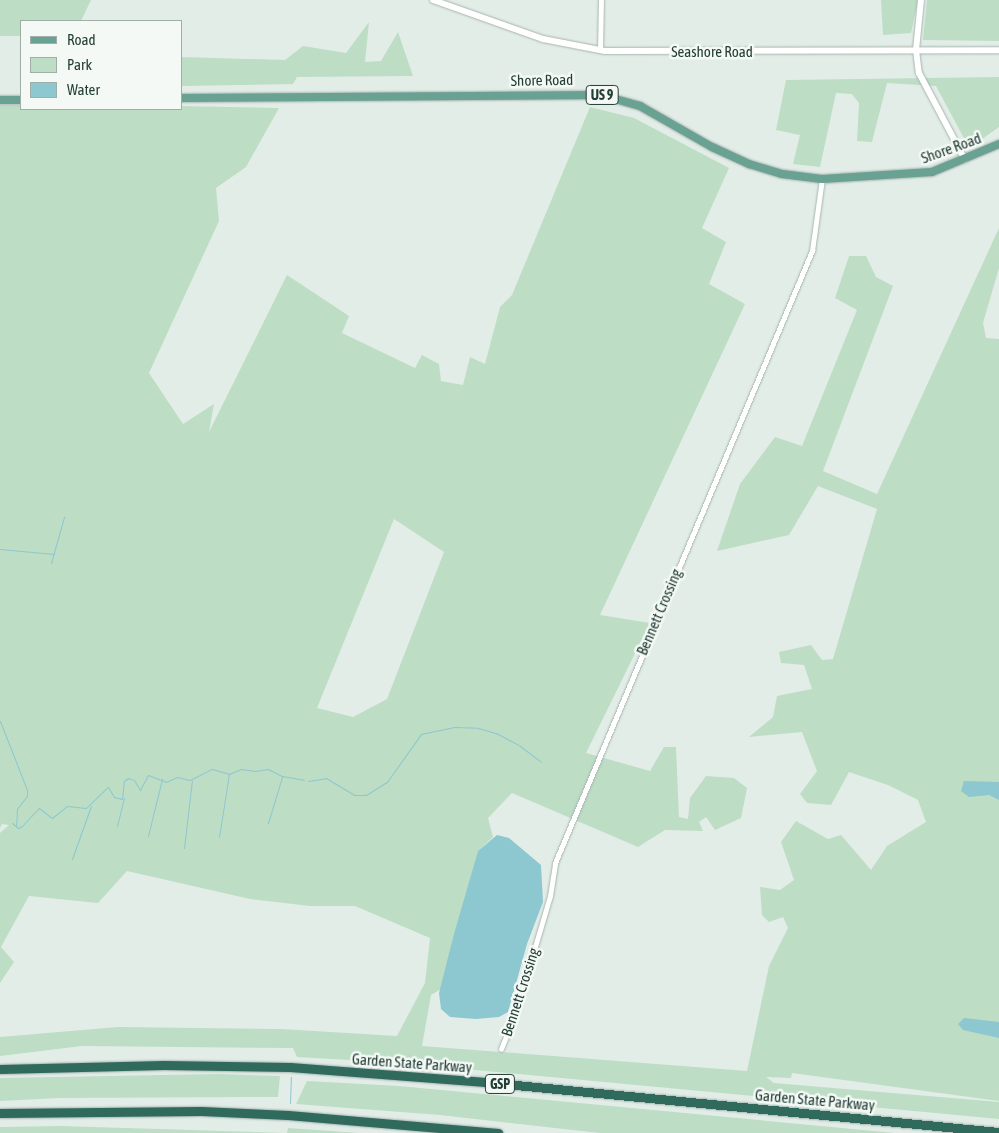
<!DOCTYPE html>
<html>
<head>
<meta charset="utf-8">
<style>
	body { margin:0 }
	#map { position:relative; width:999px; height:1133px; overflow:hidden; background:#e3ede8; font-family:"Asap Condensed",sans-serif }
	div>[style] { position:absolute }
	.green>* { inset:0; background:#bdddc5 }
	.water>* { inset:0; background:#8dc7d0 }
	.stream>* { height:1px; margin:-0.5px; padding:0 0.5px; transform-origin:0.5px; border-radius:0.5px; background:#8dc7d0 }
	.roads { filter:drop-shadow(0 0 1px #a6b5af) drop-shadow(0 0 1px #a6b5af) }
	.street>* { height:4.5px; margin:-2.25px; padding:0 2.25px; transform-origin:2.25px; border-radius:2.25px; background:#fff }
	.secondary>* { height:6px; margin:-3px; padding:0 3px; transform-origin:3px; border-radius:3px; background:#fff }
	.primary>* { height:8px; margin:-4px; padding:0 4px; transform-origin:4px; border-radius:4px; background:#69a192 }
	.highway>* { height:9px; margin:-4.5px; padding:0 4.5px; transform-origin:4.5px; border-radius:4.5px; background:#2f6a5d }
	span { translate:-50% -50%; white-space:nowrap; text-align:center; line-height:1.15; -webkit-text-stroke:5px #f4f9f6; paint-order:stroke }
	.shield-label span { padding:1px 4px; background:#f4f9f6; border:1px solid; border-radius:4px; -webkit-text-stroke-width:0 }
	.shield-label { font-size:14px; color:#233e36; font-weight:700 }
	.street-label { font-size:15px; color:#233e36 }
	.legend { position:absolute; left:20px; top:20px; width:162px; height:90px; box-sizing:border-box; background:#f4f9f6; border:1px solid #a0aea9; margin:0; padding:6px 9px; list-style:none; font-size:15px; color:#233e36 }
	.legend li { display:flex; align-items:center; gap:10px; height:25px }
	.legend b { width:25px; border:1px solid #a0aea9 }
</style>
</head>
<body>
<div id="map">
	<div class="green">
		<div style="clip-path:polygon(0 0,91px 0,81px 21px,21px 21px,21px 36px,0 36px)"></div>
		<div style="clip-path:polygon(881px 0,918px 0,911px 33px,883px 35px)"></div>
		<div style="clip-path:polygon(927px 0,999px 0,999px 41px,923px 40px)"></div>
		<div style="clip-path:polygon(369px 22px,365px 62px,381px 61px,398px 32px,413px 76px,297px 77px,293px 84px,181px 86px,181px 57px,285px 60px,303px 46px,346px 53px)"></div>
		<div style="clip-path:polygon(999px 77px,999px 127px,978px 142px,967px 144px,936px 86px,887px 83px,872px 142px,857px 141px,859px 103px,852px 94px,836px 93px,820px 167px,793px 164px,800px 135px,776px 130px,786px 80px)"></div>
		<div style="clip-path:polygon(evenodd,0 105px,21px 105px,21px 109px,181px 109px,181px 106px,279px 108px,246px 167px,216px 188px,219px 221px,149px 373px,183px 424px,214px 404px,209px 432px,287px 275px,349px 316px,342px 333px,415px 368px,422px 355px,439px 364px,441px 381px,463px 385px,470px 357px,485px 364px,500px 307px,512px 295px,590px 107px,634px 118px,729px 168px,702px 228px,726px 242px,709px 284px,745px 304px,600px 615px,650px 623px,586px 753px,650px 771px,664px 747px,676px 747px,679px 817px,688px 819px,690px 798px,706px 776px,734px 778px,747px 788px,741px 818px,715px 830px,706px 817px,699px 822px,703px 831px,665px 830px,638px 847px,512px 793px,488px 818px,493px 837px,478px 851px,441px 989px,431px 995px,422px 1046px,747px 1071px,769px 966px,788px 928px,783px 917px,769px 922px,762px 915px,760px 887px,780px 890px,794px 880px,781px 842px,796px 821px,828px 839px,841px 835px,871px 870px,887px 846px,926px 822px,918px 800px,888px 785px,849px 772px,831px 805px,807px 803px,800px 794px,817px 771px,802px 732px,749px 737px,773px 717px,777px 696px,812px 689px,804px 665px,781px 663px,779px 652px,811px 645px,822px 660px,833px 659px,877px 509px,818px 486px,789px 535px,717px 551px,740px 484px,775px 437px,802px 446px,857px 310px,835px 298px,849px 256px,866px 256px,876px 277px,893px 286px,823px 471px,877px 494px,999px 228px,999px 268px,983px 323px,986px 338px,999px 339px,999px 1101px,792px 1073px,791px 1078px,766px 1077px,774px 1083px,999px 1102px,999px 1119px,401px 1063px,297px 1057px,293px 1048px,82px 1046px,0 1056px,0 1037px,118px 1027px,281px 1029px,397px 1036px,425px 983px,430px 938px,355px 906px,310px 906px,250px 899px,127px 871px,98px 903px,29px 896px,1px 947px,14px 962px,0 983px,0 833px,9px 825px,2px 824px,0 828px,0 105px,394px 519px,444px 552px,387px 699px,353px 717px,317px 708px,394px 519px)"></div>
		<div style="clip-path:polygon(218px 1074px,280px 1076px,278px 1097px,59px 1098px,0 1101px,0 1078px)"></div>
		<div style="clip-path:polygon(307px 1081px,399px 1086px,895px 1133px,600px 1133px,440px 1115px,296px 1104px)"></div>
		<div style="clip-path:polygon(61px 1126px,287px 1133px,288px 1128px,360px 1133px,0 1133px,0 1127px)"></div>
	</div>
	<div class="water">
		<div style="clip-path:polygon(964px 781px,999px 782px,999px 800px,989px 795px,969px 797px,961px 791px)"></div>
		<div style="clip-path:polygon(497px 835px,509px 838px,541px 865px,543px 902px,527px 944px,508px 1012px,499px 1017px,476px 1019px,450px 1017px,441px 1009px,439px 993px,454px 934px,478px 851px)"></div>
		<div style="clip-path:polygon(964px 1018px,999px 1022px,999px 1038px,963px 1030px,958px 1024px)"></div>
	</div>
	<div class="stream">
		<div style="left:0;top:549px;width:54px;rotate:5.3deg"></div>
		<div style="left:51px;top:563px;width:48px;rotate:-74.2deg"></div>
		<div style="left:0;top:721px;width:74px;rotate:68.6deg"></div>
		<div style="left:27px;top:790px;width:6px;rotate:90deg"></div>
		<div style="left:27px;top:796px;width:16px;rotate:128deg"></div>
		<div style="left:17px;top:809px;width:17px;rotate:93deg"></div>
		<div style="left:308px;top:781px;width:18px;rotate:-9deg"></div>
		<div style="left:326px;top:778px;width:33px;rotate:31deg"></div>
		<div style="left:354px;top:795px;width:12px"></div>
		<div style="left:366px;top:795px;width:25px;rotate:-32deg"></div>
		<div style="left:387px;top:782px;width:59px;rotate:-54.7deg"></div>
		<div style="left:421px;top:734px;width:34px;rotate:-12deg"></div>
		<div style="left:454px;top:727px;width:24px;rotate:2deg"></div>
		<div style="left:478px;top:728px;width:19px;rotate:16deg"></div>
		<div style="left:496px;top:733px;width:27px;rotate:28deg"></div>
		<div style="left:520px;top:746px;width:26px;rotate:37deg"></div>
		<div style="left:12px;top:823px;width:8px;rotate:40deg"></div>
		<div style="left:18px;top:828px;width:4px;rotate:-27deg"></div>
		<div style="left:22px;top:826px;width:25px;rotate:-47deg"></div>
		<div style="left:39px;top:808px;width:16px;rotate:38deg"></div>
		<div style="left:52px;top:818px;width:19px;rotate:-39deg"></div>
		<div style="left:67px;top:806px;width:19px;rotate:6deg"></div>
		<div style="left:86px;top:808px;width:30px;rotate:-44deg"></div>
		<div style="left:108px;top:787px;width:12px;rotate:59deg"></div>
		<div style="left:114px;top:797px;width:8px;rotate:14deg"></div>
		<div style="left:122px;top:799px;width:18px;rotate:-84deg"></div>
		<div style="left:124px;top:781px;width:5px;rotate:-37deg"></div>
		<div style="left:128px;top:778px;width:6px;rotate:18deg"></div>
		<div style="left:134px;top:780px;width:12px;rotate:59deg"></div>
		<div style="left:140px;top:790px;width:17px;rotate:-62deg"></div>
		<div style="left:148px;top:775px;width:19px;rotate:21deg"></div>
		<div style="left:166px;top:782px;width:12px;rotate:-24deg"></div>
		<div style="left:177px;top:777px;width:13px;rotate:13deg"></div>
		<div style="left:190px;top:780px;width:25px;rotate:-27deg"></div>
		<div style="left:212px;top:769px;width:18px;rotate:16deg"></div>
		<div style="left:229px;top:774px;width:13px;rotate:-23deg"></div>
		<div style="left:241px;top:769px;width:14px;rotate:8deg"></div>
		<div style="left:255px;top:771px;width:13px;rotate:-9deg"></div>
		<div style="left:268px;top:769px;width:16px;rotate:27deg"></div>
		<div style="left:282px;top:776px;width:22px;rotate:10deg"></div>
		<div style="left:268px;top:823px;width:48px;rotate:-73.1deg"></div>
		<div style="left:117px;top:826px;width:29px;rotate:-76deg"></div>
		<div style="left:148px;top:836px;width:59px;rotate:-76.2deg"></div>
		<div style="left:219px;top:837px;width:64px;rotate:-81deg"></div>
		<div style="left:184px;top:848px;width:68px;rotate:-83.3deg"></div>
		<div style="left:72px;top:859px;width:56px;rotate:-70.3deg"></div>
		<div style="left:290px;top:1103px;width:26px;rotate:-88deg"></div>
	</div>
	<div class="roads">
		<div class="street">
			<div style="left:600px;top:50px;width:50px;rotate:-88.9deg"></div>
			<div style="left:501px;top:1049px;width:37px;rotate:-68deg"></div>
			<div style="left:515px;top:1015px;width:124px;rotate:-73.6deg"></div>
			<div style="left:550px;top:896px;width:33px;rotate:-81deg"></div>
			<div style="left:555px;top:863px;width:664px;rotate:-67.22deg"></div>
			<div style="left:812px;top:251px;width:73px;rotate:-82.1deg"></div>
		</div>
		<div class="secondary">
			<div style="left:433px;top:0;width:117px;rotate:19.5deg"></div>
			<div style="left:543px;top:39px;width:63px;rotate:11deg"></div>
			<div style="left:605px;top:51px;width:394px;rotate:-0.1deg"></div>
			<div style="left:921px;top:0;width:50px;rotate:95.7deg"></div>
			<div style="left:916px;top:50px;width:23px;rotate:83deg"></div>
			<div style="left:919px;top:73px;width:98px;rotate:62.1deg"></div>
		</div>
		<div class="primary">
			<div style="left:181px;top:98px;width:420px;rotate:-0.4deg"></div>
			<div style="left:601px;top:95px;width:41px;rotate:15.8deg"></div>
			<div style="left:640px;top:106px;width:83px;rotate:29.7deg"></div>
			<div style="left:712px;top:147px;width:41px;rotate:24.7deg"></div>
			<div style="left:749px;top:164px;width:34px;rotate:17deg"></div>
			<div style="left:782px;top:174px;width:40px;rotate:7.1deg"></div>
			<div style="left:822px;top:179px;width:110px;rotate:-3.6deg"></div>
			<div style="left:932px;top:172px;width:73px;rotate:-22.7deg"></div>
			<div style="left:0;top:100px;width:21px"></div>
		</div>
		<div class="highway">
			<div style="left:0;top:1069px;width:164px;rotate:-1.4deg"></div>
			<div style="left:164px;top:1065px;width:126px;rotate:0.9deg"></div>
			<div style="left:290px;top:1067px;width:196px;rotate:4.4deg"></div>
			<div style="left:485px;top:1082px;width:516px;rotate:5.56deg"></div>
			<div style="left:0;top:1113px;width:201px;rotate:-0.6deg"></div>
			<div style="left:201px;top:1111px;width:87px;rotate:2.6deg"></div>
			<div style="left:288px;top:1115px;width:211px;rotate:4.9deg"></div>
		</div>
	</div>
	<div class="shield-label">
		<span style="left:602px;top:95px">US 9</span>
		<span style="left:500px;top:1084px">GSP</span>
	</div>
	<div class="street-label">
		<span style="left:712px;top:52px">Seashore Road</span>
		<span style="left:542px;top:80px;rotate:-1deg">Shore Road</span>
		<span style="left:951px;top:148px;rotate:-20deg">Shore Road</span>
		<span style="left:659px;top:612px;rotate:-67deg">Bennett Crossing</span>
		<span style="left:520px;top:992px;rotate:-72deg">Bennett Crossing</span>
		<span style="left:412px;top:1063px;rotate:4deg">Garden State Parkway</span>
		<span style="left:815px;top:1100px;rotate:5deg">Garden State Parkway</span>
	</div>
	<ul class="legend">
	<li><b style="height:6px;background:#69a192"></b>Road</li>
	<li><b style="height:14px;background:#bdddc5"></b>Park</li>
	<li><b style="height:14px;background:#8dc7d0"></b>Water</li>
	</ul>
</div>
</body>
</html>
